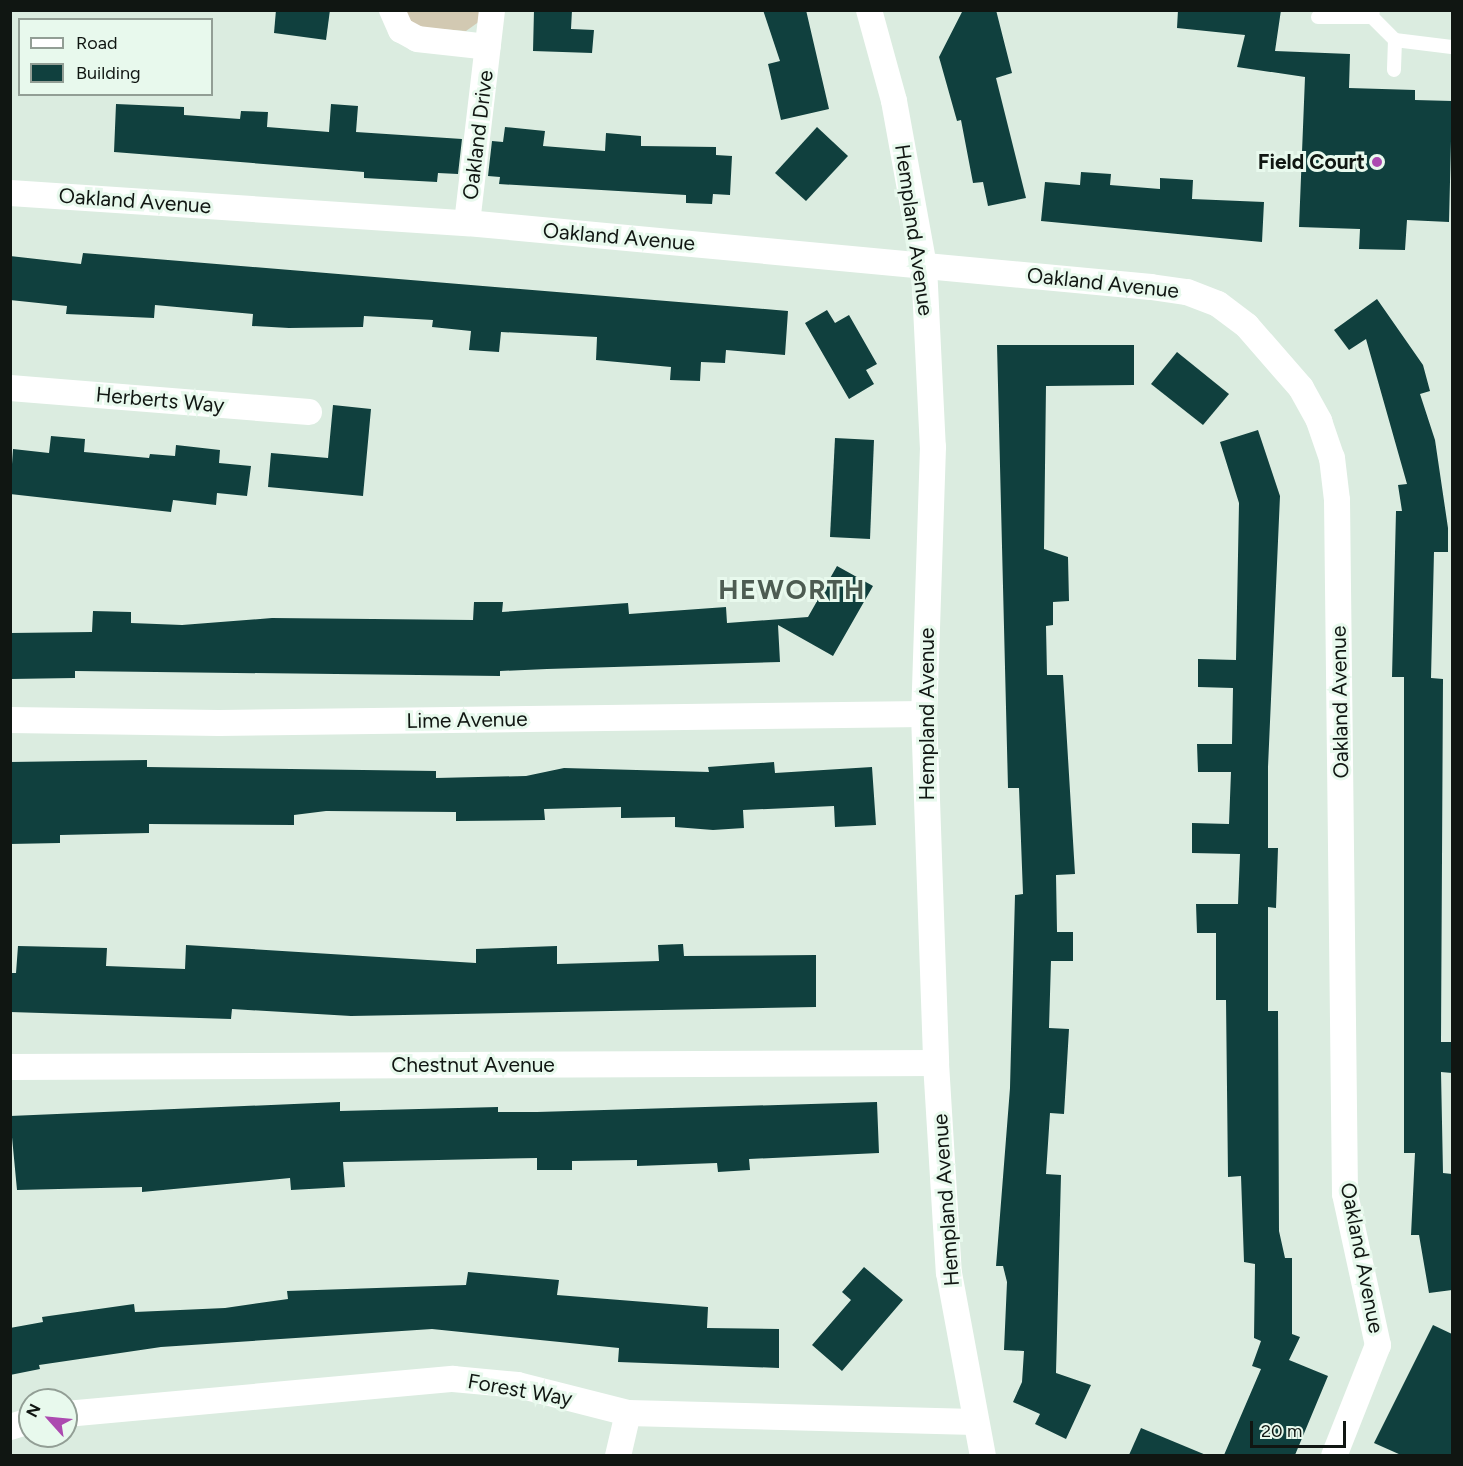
<!DOCTYPE html>
<html>
<head>
<meta charset="utf-8">
<style>
	body { margin:0 }
	#map { position:relative; width:1463px; height:1466px; overflow:hidden; background:#dbece0; font-family:Figtree,sans-serif }
	div>[style] { position:absolute }
	.green>* { inset:0; background:#d2c9b2 }
	.building>* { inset:0; background:#10403e }
	.service>* { height:14px; margin:-7px; padding:0 7px; transform-origin:7px; border-radius:7px; background:#fff }
	.minor>* { height:26px; margin:-13px; padding:0 13px; transform-origin:13px; border-radius:13px; background:#fff }
	.dots>* { width:16px; height:16px; translate:-50% -50%; box-sizing:border-box; border:3px solid #e8f9ed; border-radius:50% }
	span { translate:-50% -50%; white-space:nowrap; text-align:center; line-height:1.15; -webkit-text-stroke:6px #e8f9ed; paint-order:stroke }
	.street-label { font-size:21px; color:#101612 }
	.poi-label { font-size:21px; color:#101612; font-weight:700 }
	.right { translate:-100% -50%; text-align:right }
	.district-label { font-size:27px; color:#4d5c52; font-weight:700; letter-spacing:1.5px }
	.frame { position:absolute; inset:0; border:12px solid #101612; pointer-events:none }
	.legend { position:absolute; left:18px; top:18px; width:195px; height:78px; box-sizing:border-box; background:#e8f9ed; border:2px solid #929e95; margin:0; padding:8px 10px; list-style:none; font-size:18px; color:#101612 }
	.legend li { display:flex; align-items:center; gap:12px; height:30px }
	.legend b { width:30px; border:2px solid #929e95 }
	.north { position:absolute; left:18px; top:1388px; width:60px; height:60px; box-sizing:border-box; background:#e8f9ed; border:2px solid #929e95; border-radius:50%; rotate:297deg; font-size:16px; font-weight:700; line-height:24px; text-align:center; color:#101612 }
	.north::after { content:''; display:block; margin:auto; width:21px; height:27px; background:#ac4ab0; clip-path:polygon(50% 0,100% 100%,50% 72%,0 100%) }
	.scale { position:absolute; left:1250px; top:1421px; width:96px; height:27px; box-sizing:border-box; border:3px solid #101612; border-top:0; padding-left:8px; font-size:18px; line-height:21px; white-space:nowrap; color:#101612; -webkit-text-stroke:4px #e8f9ed; paint-order:stroke }
</style>
</head>
<body>
<div id="map">
	<div class="green">
		<div style="clip-path:polygon(404px 11px,481px 11px,480px 21px,466px 31px,413px 27px)"></div>
	</div>
	<div class="building">
		<div style="clip-path:polygon(276px 10px,330px 10px,326px 40px,274px 33px)"></div>
		<div style="clip-path:polygon(534px 10px,572px 10px,571px 29px,594px 30px,592px 53px,533px 51px)"></div>
		<div style="clip-path:polygon(763px 10px,806px 10px,829px 109px,781px 120px,768px 64px,780px 61px)"></div>
		<div style="clip-path:polygon(963px 10px,996px 10px,1012px 73px,996px 78px,1026px 198px,988px 206px,983px 182px,973px 183px,961px 120px,957px 121px,939px 57px)"></div>
		<div style="clip-path:polygon(1178px 10px,1281px 10px,1275px 51px,1350px 54px,1349px 88px,1415px 90px,1415px 100px,1452px 101px,1449px 222px,1407px 220px,1405px 250px,1359px 249px,1360px 229px,1299px 227px,1305px 77px,1237px 67px,1245px 35px,1177px 28px)"></div>
		<div style="clip-path:polygon(116px 104px,184px 107px,184px 115px,240px 119px,241px 111px,268px 112px,267px 127px,329px 132px,331px 104px,358px 106px,356px 132px,462px 139px,458px 174px,438px 173px,437px 182px,364px 178px,364px 172px,114px 152px)"></div>
		<div style="clip-path:polygon(505px 127px,545px 131px,543px 146px,605px 151px,606px 133px,641px 136px,641px 146px,716px 147px,716px 155px,732px 156px,730px 195px,713px 194px,712px 204px,686px 203px,686px 195px,499px 184px,500px 177px,488px 176px,492px 141px,503px 142px)"></div>
		<div style="clip-path:polygon(817px 127px,848px 156px,806px 201px,775px 173px)"></div>
		<div style="clip-path:polygon(1081px 172px,1111px 174px,1110px 185px,1160px 189px,1160px 178px,1193px 180px,1192px 199px,1264px 202px,1262px 242px,1041px 221px,1045px 182px,1080px 185px)"></div>
		<div style="clip-path:polygon(83px 253px,788px 311px,785px 355px,726px 350px,725px 363px,701px 362px,700px 381px,670px 380px,671px 367px,596px 360px,597px 337px,501px 332px,499px 352px,469px 350px,471px 331px,432px 327px,433px 320px,364px 316px,363px 327px,289px 328px,252px 326px,253px 314px,155px 305px,154px 318px,66px 314px,67px 306px,10px 300px,10px 256px,81px 264px)"></div>
		<div style="clip-path:polygon(1377px 299px,1423px 365px,1430px 391px,1420px 394px,1435px 440px,1448px 528px,1448px 552px,1434px 552px,1431px 678px,1443px 679px,1441px 1042px,1452px 1042px,1452px 1073px,1441px 1072px,1443px 1173px,1452px 1174px,1452px 1290px,1429px 1293px,1419px 1235px,1411px 1235px,1415px 1153px,1404px 1153px,1404px 677px,1392px 677px,1396px 511px,1402px 511px,1398px 485px,1407px 484px,1366px 339px,1349px 350px,1334px 330px)"></div>
		<div style="clip-path:polygon(827px 310px,835px 323px,849px 315px,877px 364px,866px 370px,874px 384px,849px 399px,805px 323px)"></div>
		<div style="clip-path:polygon(997px 345px,1134px 345px,1134px 385px,1046px 386px,1044px 549px,1068px 557px,1069px 601px,1053px 602px,1053px 625px,1046px 626px,1047px 675px,1063px 675px,1075px 874px,1056px 875px,1057px 932px,1073px 932px,1073px 961px,1051px 961px,1049px 1028px,1069px 1029px,1064px 1114px,1050px 1113px,1046px 1174px,1061px 1175px,1056px 1373px,1091px 1385px,1066px 1439px,1035px 1424px,1040px 1414px,1013px 1402px,1022px 1382px,1024px 1351px,1004px 1350px,1007px 1282px,1003px 1266px,996px 1266px,1010px 1088px,1015px 895px,1023px 894px,1019px 788px,1008px 788px)"></div>
		<div style="clip-path:polygon(1177px 352px,1229px 394px,1203px 425px,1151px 384px)"></div>
		<div style="clip-path:polygon(333px 405px,371px 409px,363px 496px,268px 487px,271px 453px,328px 458px)"></div>
		<div style="clip-path:polygon(1258px 430px,1280px 496px,1268px 767px,1268px 848px,1278px 848px,1276px 908px,1268px 907px,1268px 1011px,1278px 1011px,1279px 1231px,1285px 1258px,1292px 1258px,1292px 1334px,1300px 1337px,1289px 1360px,1328px 1376px,1295px 1455px,1224px 1455px,1261px 1369px,1252px 1366px,1261px 1341px,1254px 1338px,1255px 1264px,1244px 1262px,1241px 1176px,1228px 1177px,1226px 1000px,1216px 1000px,1216px 933px,1197px 933px,1196px 904px,1238px 904px,1240px 854px,1192px 853px,1192px 823px,1229px 824px,1231px 772px,1198px 772px,1197px 744px,1232px 744px,1233px 688px,1198px 687px,1198px 659px,1236px 660px,1239px 503px,1220px 442px)"></div>
		<div style="clip-path:polygon(51px 436px,85px 439px,84px 452px,149px 458px,150px 454px,175px 456px,176px 445px,220px 450px,219px 463px,251px 466px,247px 496px,217px 493px,216px 505px,173px 500px,171px 512px,10px 494px,13px 449px,49px 453px)"></div>
		<div style="clip-path:polygon(835px 438px,874px 440px,870px 539px,830px 537px)"></div>
		<div style="clip-path:polygon(837px 566px,873px 586px,833px 656px,778px 625px,780px 662px,547px 669px,500px 671px,500px 676px,75px 671px,75px 678px,10px 679px,10px 633px,92px 632px,93px 611px,131px 612px,131px 623px,182px 625px,272px 618px,473px 620px,474px 602px,503px 602px,502px 612px,628px 603px,629px 614px,726px 607px,727px 623px,808px 617px)"></div>
		<div style="clip-path:polygon(147px 760px,147px 767px,436px 771px,436px 778px,526px 776px,564px 768px,709px 772px,708px 767px,774px 762px,775px 773px,872px 767px,876px 825px,835px 827px,834px 806px,743px 810px,744px 828px,713px 830px,675px 827px,675px 817px,621px 818px,621px 807px,544px 809px,545px 820px,456px 821px,456px 812px,326px 811px,294px 815px,294px 825px,149px 824px,149px 833px,60px 835px,60px 843px,10px 844px,10px 762px)"></div>
		<div style="clip-path:polygon(683px 944px,684px 956px,816px 955px,816px 1007px,351px 1016px,232px 1009px,231px 1019px,10px 1012px,10px 973px,16px 973px,18px 946px,107px 948px,106px 966px,185px 969px,186px 945px,476px 963px,476px 949px,557px 946px,557px 964px,659px 961px,658px 945px)"></div>
		<div style="clip-path:polygon(340px 1102px,340px 1111px,498px 1107px,498px 1112px,537px 1112px,877px 1102px,879px 1153px,749px 1159px,750px 1170px,718px 1172px,717px 1163px,637px 1166px,637px 1160px,572px 1161px,572px 1170px,537px 1170px,537px 1158px,343px 1162px,345px 1187px,291px 1190px,290px 1178px,142px 1192px,142px 1187px,17px 1190px,10px 1116px)"></div>
		<div style="clip-path:polygon(864px 1267px,903px 1300px,842px 1371px,812px 1345px,851px 1300px,842px 1292px)"></div>
		<div style="clip-path:polygon(468px 1272px,559px 1280px,557px 1295px,708px 1307px,707px 1328px,779px 1329px,779px 1368px,618px 1362px,619px 1348px,432px 1329px,161px 1347px,39px 1365px,40px 1369px,10px 1375px,10px 1328px,43px 1322px,42px 1317px,134px 1304px,135px 1312px,225px 1308px,288px 1299px,287px 1291px,466px 1285px)"></div>
		<div style="clip-path:polygon(1433px 1325px,1452px 1334px,1452px 1455px,1401px 1455px,1374px 1443px)"></div>
		<div style="clip-path:polygon(1141px 1428px,1206px 1455px,1129px 1455px)"></div>
	</div>
	<div class="service">
		<div style="left:1318px;top:17px;width:54px"></div>
		<div style="left:1372px;top:17px;width:7px;rotate:-82deg"></div>
		<div style="left:1372px;top:17px;width:33px;rotate:45deg"></div>
		<div style="left:1395px;top:40px;width:30px;rotate:92deg"></div>
		<div style="left:1395px;top:40px;width:57px;rotate:7deg"></div>
	</div>
	<div class="minor">
		<div style="left:392px;top:10px;width:22px;rotate:66deg"></div>
		<div style="left:401px;top:30px;width:18px;rotate:29deg"></div>
		<div style="left:417px;top:39px;width:71px;rotate:6.4deg"></div>
		<div style="left:869px;top:10px;width:94px;rotate:74.6deg"></div>
		<div style="left:894px;top:101px;width:168px;rotate:79.7deg"></div>
		<div style="left:924px;top:266px;width:181px;rotate:87.2deg"></div>
		<div style="left:933px;top:447px;width:267px;rotate:91.9deg"></div>
		<div style="left:924px;top:714px;width:349px;rotate:88deg"></div>
		<div style="left:936px;top:1063px;width:210px;rotate:86.5deg"></div>
		<div style="left:949px;top:1273px;width:186px;rotate:79.5deg"></div>
		<div style="left:10px;top:193px;width:458px;rotate:3.8deg"></div>
		<div style="left:467px;top:223px;width:687px;rotate:5.35deg"></div>
		<div style="left:1151px;top:287px;width:36px;rotate:8deg"></div>
		<div style="left:1187px;top:292px;width:33px;rotate:21deg"></div>
		<div style="left:1218px;top:304px;width:36px;rotate:37deg"></div>
		<div style="left:1247px;top:326px;width:82px;rotate:48.9deg"></div>
		<div style="left:1301px;top:388px;width:38px;rotate:61deg"></div>
		<div style="left:1319px;top:421px;width:39px;rotate:71deg"></div>
		<div style="left:1332px;top:458px;width:42px;rotate:83.2deg"></div>
		<div style="left:1337px;top:500px;width:694px;rotate:89.34deg"></div>
		<div style="left:1345px;top:1194px;width:155px;rotate:77.7deg"></div>
		<div style="left:1378px;top:1345px;width:119px;rotate:111.6deg"></div>
		<div style="left:467px;top:223px;width:214px;rotate:-83.3deg"></div>
		<div style="left:10px;top:388px;width:300px;rotate:4.6deg"></div>
		<div style="left:10px;top:720px;width:209px;rotate:0.8deg"></div>
		<div style="left:219px;top:723px;width:705px;rotate:-0.73deg"></div>
		<div style="left:10px;top:1067px;width:926px;rotate:-0.25deg"></div>
		<div style="left:66px;top:1414px;width:389px;rotate:-5.2deg"></div>
		<div style="left:453px;top:1379px;width:65px;rotate:5.3deg"></div>
		<div style="left:518px;top:1385px;width:114px;rotate:14.3deg"></div>
		<div style="left:628px;top:1413px;width:347px;rotate:1.5deg"></div>
		<div style="left:10px;top:1427px;width:21px;rotate:-17deg"></div>
		<div style="left:618px;top:1456px;width:44px;rotate:-76.9deg"></div>
	</div>
	<div class="dots">
		<div style="left:1377px;top:162px;background:#ac4ab0"></div>
	</div>
	<div class="street-label">
		<span style="left:478px;top:135px;rotate:-83deg">Oakland Drive</span>
		<span style="left:135px;top:201px;rotate:4deg">Oakland Avenue</span>
		<span style="left:914px;top:230px;rotate:82deg">Hempland Avenue</span>
		<span style="left:619px;top:237px;rotate:5deg">Oakland Avenue</span>
		<span style="left:1103px;top:283px;rotate:6deg">Oakland Avenue</span>
		<span style="left:160px;top:400px;rotate:5deg">Herberts Way</span>
		<span style="left:1340px;top:702px;rotate:-91deg">Oakland Avenue</span>
		<span style="left:927px;top:714px;rotate:-90deg">Hempland Avenue</span>
		<span style="left:467px;top:720px;rotate:-1deg">Lime Avenue</span>
		<span style="left:473px;top:1065px">Chestnut Avenue</span>
		<span style="left:946px;top:1200px;rotate:-94deg">Hempland Avenue</span>
		<span style="left:1362px;top:1258px;rotate:79deg">Oakland Avenue</span>
		<span style="left:520px;top:1390px;rotate:10deg">Forest Way</span>
	</div>
	<div class="poi-label">
		<span class="right" style="left:1365px;top:162px">Field Court</span>
	</div>
	<div class="district-label">
		<span style="left:792px;top:590px">HEWORTH</span>
	</div>
	<div class="frame"></div>
	<ul class="legend">
	<li><b style="height:8px;background:#fff"></b>Road</li>
	<li><b style="height:16px;background:#10403e"></b>Building</li>
	</ul>
	<div class="north">N</div>
	<div class="scale">20 m</div>
</div>
</body>
</html>
